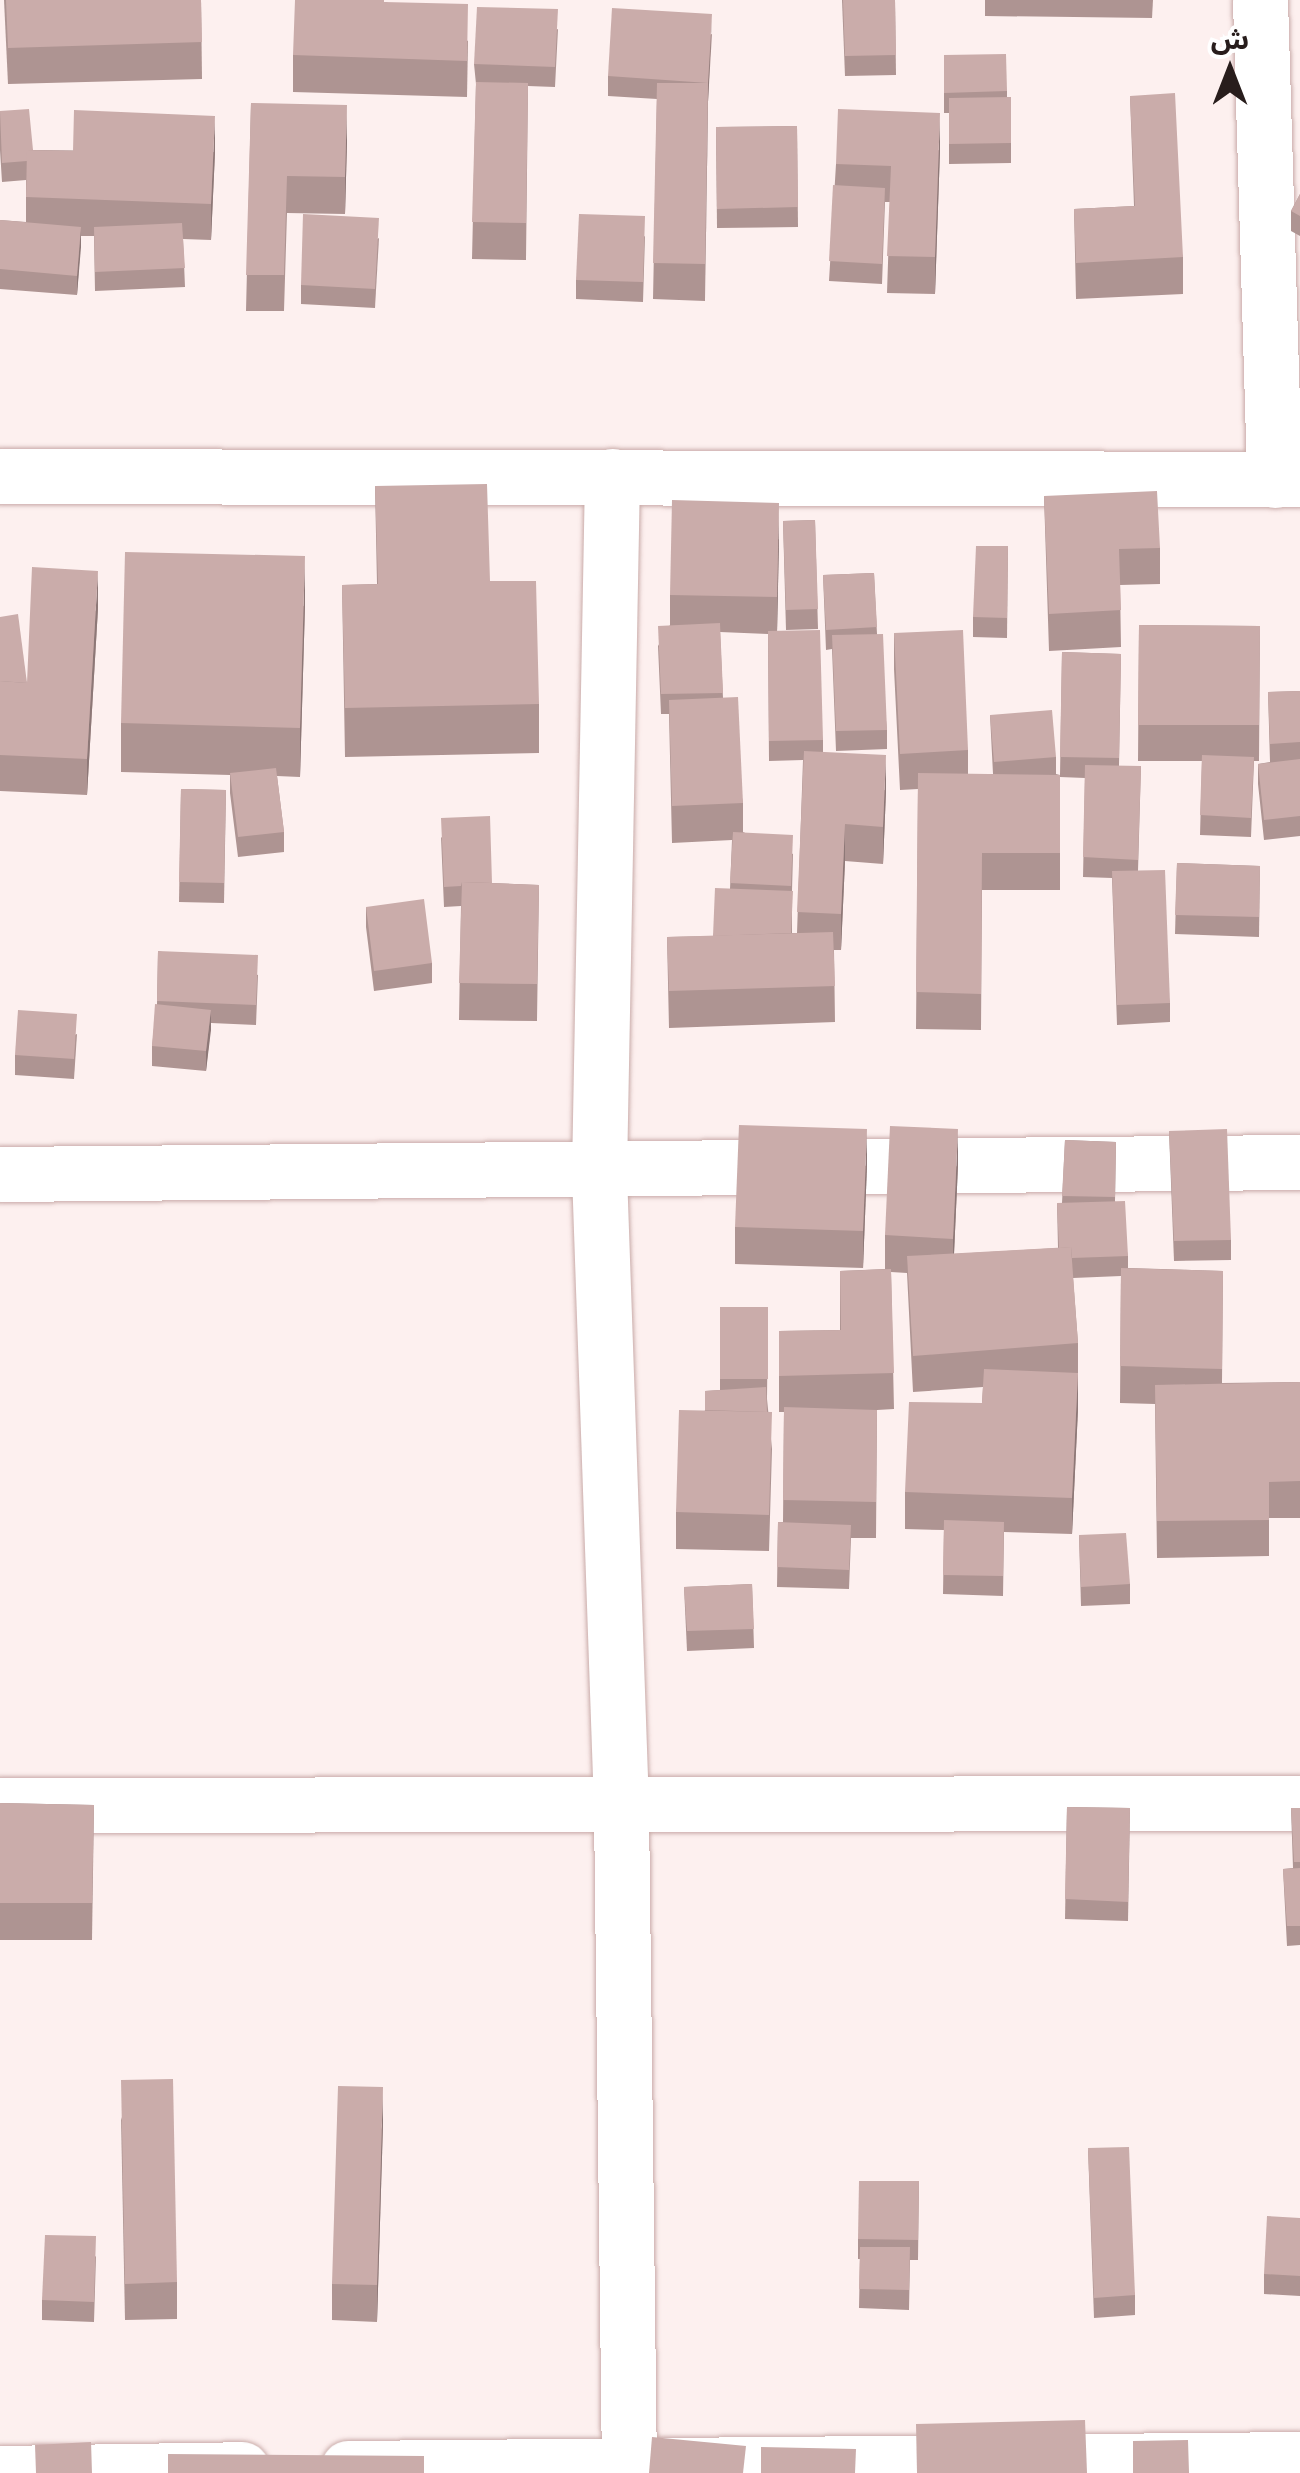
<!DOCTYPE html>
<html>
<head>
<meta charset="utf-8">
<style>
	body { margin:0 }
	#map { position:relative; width:1300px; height:2473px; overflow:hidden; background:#fdf0ef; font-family:Signika,"Noto Sans Arabic",sans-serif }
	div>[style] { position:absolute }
	.roads { filter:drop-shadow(0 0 2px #c9aba9) drop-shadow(0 0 2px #c9aba9) }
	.street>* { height:55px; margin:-27.5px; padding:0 27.5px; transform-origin:27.5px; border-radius:27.5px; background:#fff }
	.secondary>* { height:55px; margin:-27.5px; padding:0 27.5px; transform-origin:27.5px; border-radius:27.5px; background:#fff }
	.wall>* { inset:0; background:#ae9492 }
	.shaded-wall>* { inset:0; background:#8d7877 }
	.building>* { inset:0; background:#caacaa }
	span { translate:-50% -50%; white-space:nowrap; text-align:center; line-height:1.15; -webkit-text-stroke:9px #fff; paint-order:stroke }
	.north { position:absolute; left:1180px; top:20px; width:100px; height:100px; -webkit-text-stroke:8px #fff; paint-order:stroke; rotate:0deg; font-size:28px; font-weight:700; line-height:40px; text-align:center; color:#281d1c }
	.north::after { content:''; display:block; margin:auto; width:35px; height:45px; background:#281d1c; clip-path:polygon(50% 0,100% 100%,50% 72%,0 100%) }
</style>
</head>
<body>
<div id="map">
	<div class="roads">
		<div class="street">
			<div style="left:1260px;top:0;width:480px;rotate:88.3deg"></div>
			<div style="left:612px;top:476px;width:697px;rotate:91.07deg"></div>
			<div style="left:599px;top:1173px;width:634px;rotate:88.01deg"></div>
			<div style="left:621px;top:1807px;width:666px;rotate:89.31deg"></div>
			<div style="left:0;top:1174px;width:1300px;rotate:-0.53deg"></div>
			<div style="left:0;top:1805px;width:1300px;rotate:-0.09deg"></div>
			<div style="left:348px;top:2468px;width:952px;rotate:-0.54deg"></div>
			<div style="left:0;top:2473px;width:242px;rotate:-0.9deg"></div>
		</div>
		<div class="secondary">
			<div style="left:0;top:476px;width:1300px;rotate:0.13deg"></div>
		</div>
	</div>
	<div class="wall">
		<div style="clip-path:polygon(4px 0,201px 0,202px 79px,8px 84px)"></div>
		<div style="clip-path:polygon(842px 0,895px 0,896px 75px,845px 76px)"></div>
		<div style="clip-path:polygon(985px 0,1153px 0,1152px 18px,985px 16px)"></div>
		<div style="clip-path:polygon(386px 2px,468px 41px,467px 97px,293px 92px,293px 55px)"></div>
		<div style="clip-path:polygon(558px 29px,555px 87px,528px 86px,526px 260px,472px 259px,476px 84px,474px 64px)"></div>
		<div style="clip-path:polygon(712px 34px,708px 102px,705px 301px,653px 299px,657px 99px,608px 96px,608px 76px)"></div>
		<div style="clip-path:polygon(944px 55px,1007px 91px,1007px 97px,1011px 97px,1011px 163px,949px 164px,949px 113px,944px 113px)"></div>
		<div style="clip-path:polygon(1130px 96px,1183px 257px,1183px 294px,1076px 299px,1074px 209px,1134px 206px)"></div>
		<div style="clip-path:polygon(251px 103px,347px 142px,345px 214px,287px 213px,284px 311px,246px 311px)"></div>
		<div style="clip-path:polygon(0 111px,33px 150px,215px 152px,211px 240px,183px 239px,185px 287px,95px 291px,94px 236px,81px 236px,77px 295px,0 289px,0 220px,26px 222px,26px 180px,2px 182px,0 150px)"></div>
		<div style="clip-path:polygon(797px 126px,798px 227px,717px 228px,716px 127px)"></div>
		<div style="clip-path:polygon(940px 150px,935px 294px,887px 293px,890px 202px,885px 202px,882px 284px,829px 281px,836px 164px)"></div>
		<div style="clip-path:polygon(1300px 194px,1300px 236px,1291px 231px,1291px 211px)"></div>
		<div style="clip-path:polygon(645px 236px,643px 302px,576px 299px,576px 280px)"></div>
		<div style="clip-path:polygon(379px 238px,375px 308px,301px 304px,301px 285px)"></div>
		<div style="clip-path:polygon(375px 486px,490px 581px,539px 704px,539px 753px,345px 757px,342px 585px,377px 584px)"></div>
		<div style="clip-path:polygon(1044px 496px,1160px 548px,1160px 584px,1120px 585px,1121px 647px,1049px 651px)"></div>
		<div style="clip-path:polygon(815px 520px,818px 629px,786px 630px,783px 521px)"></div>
		<div style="clip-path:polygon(evenodd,779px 539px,777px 631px,823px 740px,823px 752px,886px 791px,883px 864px,845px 861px,841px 950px,834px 950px,835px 1022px,669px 1028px,667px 937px,713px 936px,730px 889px,732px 840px,672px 843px,669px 714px,661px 714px,658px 646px,670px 625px,670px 595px,779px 539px,720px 632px,768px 634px,769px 761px,803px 760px,797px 933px,792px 933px,792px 891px,793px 854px,743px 832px,743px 803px,723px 698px,720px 632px)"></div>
		<div style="clip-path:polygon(1008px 546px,1007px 638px,973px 637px,973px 617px)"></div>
		<div style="clip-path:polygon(874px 573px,877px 634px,887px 730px,887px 749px,836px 751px,832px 649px,826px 650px,823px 575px)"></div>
		<div style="clip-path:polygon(305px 605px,300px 777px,277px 776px,284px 832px,284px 852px,238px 857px,230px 793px,230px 775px,121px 772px,121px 723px)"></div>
		<div style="clip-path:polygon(98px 608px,87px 795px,0 791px,0 617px,27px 683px)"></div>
		<div style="clip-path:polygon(1139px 625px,1260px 626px,1259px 761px,1254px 761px,1251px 837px,1200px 835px,1202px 761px,1138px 761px)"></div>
		<div style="clip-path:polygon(894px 633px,968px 750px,968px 774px,993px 774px,990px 715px,1056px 757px,1056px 774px,1060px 775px,1062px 652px,1121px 654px,1119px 766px,1141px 766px,1138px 871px,1170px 1003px,1170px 1022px,1117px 1025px,1112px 878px,1083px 877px,1085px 778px,1060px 777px,1060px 890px,982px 890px,981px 1030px,916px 1029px,918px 789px,900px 790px,894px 669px)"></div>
		<div style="clip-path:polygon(1300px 691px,1300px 836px,1264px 840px,1258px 784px,1258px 764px,1270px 762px,1268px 692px)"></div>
		<div style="clip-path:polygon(181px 789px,226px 790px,224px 903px,179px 902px)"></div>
		<div style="clip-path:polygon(441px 837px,492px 883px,539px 885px,537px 1021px,459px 1020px,461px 906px,444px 907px)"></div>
		<div style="clip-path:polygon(1177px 863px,1260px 866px,1259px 937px,1175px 934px)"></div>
		<div style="clip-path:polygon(366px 907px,432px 963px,432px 983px,374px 991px,366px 927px)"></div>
		<div style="clip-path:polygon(158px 951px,258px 975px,256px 1025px,211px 1023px,206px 1071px,152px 1066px,152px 1046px,157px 1004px)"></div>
		<div style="clip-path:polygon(77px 1034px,74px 1079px,15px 1075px,15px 1055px)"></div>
		<div style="clip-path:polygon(1169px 1131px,1231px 1240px,1231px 1260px,1174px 1261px)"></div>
		<div style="clip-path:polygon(1065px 1140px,1116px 1142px,1115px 1201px,1128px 1256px,1128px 1268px,1223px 1271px,1222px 1383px,1300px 1382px,1300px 1518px,1269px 1518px,1269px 1556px,1157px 1558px,1155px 1404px,1120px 1403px,1121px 1276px,1073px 1278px,1078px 1343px,1078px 1409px,1072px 1534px,1004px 1532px,1003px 1596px,943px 1594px,944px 1530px,905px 1529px,905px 1492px,982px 1403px,983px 1387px,913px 1392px,907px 1273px,891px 1272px,894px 1409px,877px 1410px,876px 1538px,851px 1538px,849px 1589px,777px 1587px,778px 1522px,783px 1522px,784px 1412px,779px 1412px,779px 1331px,840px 1330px,840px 1271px,885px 1269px,885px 1235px,958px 1165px,954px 1254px,1058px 1248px,1057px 1203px,1062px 1203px)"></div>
		<div style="clip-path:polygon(867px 1165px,863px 1268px,735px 1264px,735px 1227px)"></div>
		<div style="clip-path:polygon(720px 1307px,768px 1307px,767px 1399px,772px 1449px,769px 1551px,676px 1549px,676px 1512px,705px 1410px,705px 1391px,720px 1390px)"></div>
		<div style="clip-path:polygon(1079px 1535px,1130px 1584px,1130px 1604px,1081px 1606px)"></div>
		<div style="clip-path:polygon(752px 1584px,754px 1648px,687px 1651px,684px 1587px)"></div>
		<div style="clip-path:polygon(0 1803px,94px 1805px,92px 1940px,0 1940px)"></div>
		<div style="clip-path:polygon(1067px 1807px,1130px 1808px,1128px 1921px,1065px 1919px)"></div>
		<div style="clip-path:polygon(1291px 1808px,1300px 1808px,1300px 1945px,1287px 1946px,1283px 1869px,1293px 1868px)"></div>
		<div style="clip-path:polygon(121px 2117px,177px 2282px,177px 2319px,125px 2320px)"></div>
		<div style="clip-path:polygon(383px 2123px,377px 2322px,332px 2320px,332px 2284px)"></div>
		<div style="clip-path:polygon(1088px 2148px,1135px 2295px,1135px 2315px,1094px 2318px)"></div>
		<div style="clip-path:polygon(919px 2181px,918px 2260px,910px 2260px,909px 2310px,859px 2308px,860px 2259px,858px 2259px,858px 2239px)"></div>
		<div style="clip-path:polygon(1300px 2218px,1300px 2296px,1264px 2294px,1264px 2274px)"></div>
		<div style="clip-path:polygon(96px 2256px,94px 2322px,42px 2320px,42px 2300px)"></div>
	</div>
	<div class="shaded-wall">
		<div style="clip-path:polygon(712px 14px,708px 102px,705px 301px,708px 83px)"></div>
		<div style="clip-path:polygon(347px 105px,347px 142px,345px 214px,345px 177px)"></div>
		<div style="clip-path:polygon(940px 113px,940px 150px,935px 294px,935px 257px)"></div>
		<div style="clip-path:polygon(215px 116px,215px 152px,211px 240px,211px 204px)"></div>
		<div style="clip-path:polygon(81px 227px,81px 247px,77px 295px,77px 276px)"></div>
		<div style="clip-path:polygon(779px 503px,779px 539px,777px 634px,777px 597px)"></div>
		<div style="clip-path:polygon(305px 556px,305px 605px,300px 777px,300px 728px)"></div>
		<div style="clip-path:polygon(98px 571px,98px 608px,87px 795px,87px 759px)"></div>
		<div style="clip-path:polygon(886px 755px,886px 791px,883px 864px,883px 827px)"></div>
		<div style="clip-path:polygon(845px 824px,845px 861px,841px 950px,841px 914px)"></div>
		<div style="clip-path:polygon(211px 1010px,211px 1030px,206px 1071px,206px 1051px)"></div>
		<div style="clip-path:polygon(867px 1129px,867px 1165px,863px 1268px,863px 1231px)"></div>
		<div style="clip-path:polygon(958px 1129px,958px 1165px,953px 1276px,953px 1239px)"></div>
		<div style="clip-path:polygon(1078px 1373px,1078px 1409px,1072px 1534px,1072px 1498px)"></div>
		<div style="clip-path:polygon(383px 2087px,383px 2123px,377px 2322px,377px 2285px)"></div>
	</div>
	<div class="building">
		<div style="clip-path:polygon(6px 0,201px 0,202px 42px,8px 48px)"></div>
		<div style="clip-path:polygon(295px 0,384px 0,384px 2px,468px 4px,467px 61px,293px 55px)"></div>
		<div style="clip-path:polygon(843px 0,895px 0,896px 55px,845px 56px)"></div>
		<div style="clip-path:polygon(477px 7px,558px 9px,555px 67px,474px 64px)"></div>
		<div style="clip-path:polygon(612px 8px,712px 14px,708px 83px,608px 76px)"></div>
		<div style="clip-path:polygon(1006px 54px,1007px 91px,944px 93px,944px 55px)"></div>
		<div style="clip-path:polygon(476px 82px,528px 83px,526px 223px,472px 222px)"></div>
		<div style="clip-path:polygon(657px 83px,708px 83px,705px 264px,653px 263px)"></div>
		<div style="clip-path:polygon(1175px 93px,1183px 257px,1076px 263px,1074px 209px,1135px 206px,1130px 96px)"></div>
		<div style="clip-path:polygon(1011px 97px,1011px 143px,949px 144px,949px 98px)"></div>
		<div style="clip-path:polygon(251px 103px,347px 105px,345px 177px,287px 176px,284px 275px,246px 275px)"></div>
		<div style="clip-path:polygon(29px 109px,33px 150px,27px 150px,27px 161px,2px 163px,0 111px)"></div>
		<div style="clip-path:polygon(838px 109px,940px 113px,935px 257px,887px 256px,891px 166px,836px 164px)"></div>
		<div style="clip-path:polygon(74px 110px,215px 116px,211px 204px,26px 197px,27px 150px,73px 151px)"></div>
		<div style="clip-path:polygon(797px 126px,798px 207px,717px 209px,716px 127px)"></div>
		<div style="clip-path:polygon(833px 185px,885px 188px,882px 264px,829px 261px)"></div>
		<div style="clip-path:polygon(1300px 194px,1300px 216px,1291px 211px)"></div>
		<div style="clip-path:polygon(303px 214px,379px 218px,375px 289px,301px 285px)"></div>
		<div style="clip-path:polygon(579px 214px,645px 216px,643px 282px,576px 280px)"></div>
		<div style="clip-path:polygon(0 220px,81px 227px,77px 276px,0 269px)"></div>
		<div style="clip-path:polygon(182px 223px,185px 268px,95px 272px,94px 227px)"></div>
		<div style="clip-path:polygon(487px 484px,490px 581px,536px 581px,539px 704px,345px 708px,342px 585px,378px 584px,375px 486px)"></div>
		<div style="clip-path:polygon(1157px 491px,1160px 548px,1119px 549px,1121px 610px,1049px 614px,1044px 496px)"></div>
		<div style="clip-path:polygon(672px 500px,779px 503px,777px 597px,670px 595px)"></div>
		<div style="clip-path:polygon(815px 520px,818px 609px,786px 610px,783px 521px)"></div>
		<div style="clip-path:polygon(976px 546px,1008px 546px,1007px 618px,973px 617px)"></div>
		<div style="clip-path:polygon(125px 552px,305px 556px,300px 728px,121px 723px)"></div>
		<div style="clip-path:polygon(32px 567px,98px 571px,87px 759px,0 755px,0 681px,27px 683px)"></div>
		<div style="clip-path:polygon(874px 573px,877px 627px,826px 630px,823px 575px)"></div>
		<div style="clip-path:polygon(18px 614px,27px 683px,0 681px,0 617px)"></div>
		<div style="clip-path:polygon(720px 623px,723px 693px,661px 694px,658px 626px)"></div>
		<div style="clip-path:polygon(1139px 625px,1260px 626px,1259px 725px,1138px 725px)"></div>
		<div style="clip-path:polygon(820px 630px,823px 740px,769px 741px,768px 631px)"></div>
		<div style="clip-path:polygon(963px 630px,968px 750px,900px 754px,894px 633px)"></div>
		<div style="clip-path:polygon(883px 634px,887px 730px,836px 731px,832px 635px)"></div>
		<div style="clip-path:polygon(1062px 652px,1121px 654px,1119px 758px,1060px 757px)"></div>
		<div style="clip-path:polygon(1300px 691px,1300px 742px,1270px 744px,1268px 692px)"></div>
		<div style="clip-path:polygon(738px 697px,743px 803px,672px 806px,669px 700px)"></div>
		<div style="clip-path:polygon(1052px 710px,1056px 757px,994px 762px,990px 715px)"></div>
		<div style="clip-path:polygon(804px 751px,886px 755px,883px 827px,845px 824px,841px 914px,797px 912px)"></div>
		<div style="clip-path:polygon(1202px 755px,1254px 757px,1251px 818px,1200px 815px)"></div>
		<div style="clip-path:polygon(1300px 759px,1300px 816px,1264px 820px,1258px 764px)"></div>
		<div style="clip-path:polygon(1085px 765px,1141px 766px,1138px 860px,1083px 857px)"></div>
		<div style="clip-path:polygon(276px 768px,284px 832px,238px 837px,230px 773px)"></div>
		<div style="clip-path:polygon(918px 773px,1060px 775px,1060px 853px,982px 853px,981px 994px,916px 992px)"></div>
		<div style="clip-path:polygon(181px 789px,226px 790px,224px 883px,179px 882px)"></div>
		<div style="clip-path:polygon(490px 816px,492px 883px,462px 882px,461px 886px,444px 887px,441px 818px)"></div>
		<div style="clip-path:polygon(733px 832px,793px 835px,791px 886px,730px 883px)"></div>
		<div style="clip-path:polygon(1177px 863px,1260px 866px,1259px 917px,1175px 915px)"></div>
		<div style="clip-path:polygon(1165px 870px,1170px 1003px,1117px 1005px,1112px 871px)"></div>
		<div style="clip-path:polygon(462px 882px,539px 885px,537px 984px,459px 983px)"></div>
		<div style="clip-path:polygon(715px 888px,793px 891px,791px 933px,713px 936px)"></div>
		<div style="clip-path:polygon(424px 899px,432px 963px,374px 971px,366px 907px)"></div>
		<div style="clip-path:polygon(833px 932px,835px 986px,669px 991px,667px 937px)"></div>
		<div style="clip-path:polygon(158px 951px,258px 955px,256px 1005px,157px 1001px)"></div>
		<div style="clip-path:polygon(155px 1004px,211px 1010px,206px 1051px,152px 1046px)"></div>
		<div style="clip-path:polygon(18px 1010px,77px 1014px,74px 1059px,15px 1055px)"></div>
		<div style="clip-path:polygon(739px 1125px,867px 1129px,863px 1231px,735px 1227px)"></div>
		<div style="clip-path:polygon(890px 1126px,958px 1129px,953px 1239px,885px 1235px)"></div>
		<div style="clip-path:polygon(1227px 1129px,1231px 1240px,1174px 1241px,1169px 1131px)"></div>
		<div style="clip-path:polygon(1065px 1140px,1116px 1142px,1115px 1197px,1062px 1196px)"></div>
		<div style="clip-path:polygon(1125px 1201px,1128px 1256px,1072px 1258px,1071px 1247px,1059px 1248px,1057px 1203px)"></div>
		<div style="clip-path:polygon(1071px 1247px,1078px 1343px,913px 1356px,907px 1256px)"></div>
		<div style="clip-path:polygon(1121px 1268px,1223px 1271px,1222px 1369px,1120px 1366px)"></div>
		<div style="clip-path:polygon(891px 1269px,894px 1373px,779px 1376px,779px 1331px,841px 1330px,840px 1271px)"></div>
		<div style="clip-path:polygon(720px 1307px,768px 1307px,768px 1379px,720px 1379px)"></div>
		<div style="clip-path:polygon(984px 1369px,1078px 1373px,1072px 1498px,905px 1492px,909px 1402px,982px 1403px)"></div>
		<div style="clip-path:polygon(1300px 1382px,1300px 1481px,1269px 1482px,1269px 1520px,1157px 1521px,1155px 1385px)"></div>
		<div style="clip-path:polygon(766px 1387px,767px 1412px,705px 1410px,705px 1391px)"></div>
		<div style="clip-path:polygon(784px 1407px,877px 1410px,876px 1502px,783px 1500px)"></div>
		<div style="clip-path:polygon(679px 1410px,772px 1412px,769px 1515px,676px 1512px)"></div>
		<div style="clip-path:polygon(944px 1520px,1004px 1522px,1003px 1576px,943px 1575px)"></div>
		<div style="clip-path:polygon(778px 1522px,851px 1525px,849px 1570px,777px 1567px)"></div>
		<div style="clip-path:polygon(1126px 1533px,1130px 1584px,1081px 1587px,1079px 1535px)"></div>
		<div style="clip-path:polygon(752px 1584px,754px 1629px,687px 1631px,684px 1587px)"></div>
		<div style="clip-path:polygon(0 1803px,94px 1805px,92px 1903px,0 1903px)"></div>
		<div style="clip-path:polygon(1067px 1807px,1130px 1808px,1128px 1902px,1065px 1899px)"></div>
		<div style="clip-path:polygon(1291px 1808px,1300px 1808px,1300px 1862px,1294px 1862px)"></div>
		<div style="clip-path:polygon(1300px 1868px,1300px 1926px,1287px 1926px,1283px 1869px)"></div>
		<div style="clip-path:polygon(173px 2079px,177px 2282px,125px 2284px,121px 2080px)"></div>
		<div style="clip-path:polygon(338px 2086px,383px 2087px,377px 2285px,332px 2284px)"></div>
		<div style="clip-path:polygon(1129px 2147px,1135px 2295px,1094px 2298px,1088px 2148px)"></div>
		<div style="clip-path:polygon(859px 2181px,919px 2181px,918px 2240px,858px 2239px)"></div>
		<div style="clip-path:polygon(1267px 2216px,1300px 2218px,1300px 2276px,1264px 2274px)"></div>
		<div style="clip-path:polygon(45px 2235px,96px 2236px,94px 2302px,42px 2300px)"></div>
		<div style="clip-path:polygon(860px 2247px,910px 2247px,909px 2290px,859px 2289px)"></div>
		<div style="clip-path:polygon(1085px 2420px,1087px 2473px,917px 2473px,916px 2424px)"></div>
		<div style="clip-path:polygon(652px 2437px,746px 2446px,743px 2473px,649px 2473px)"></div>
		<div style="clip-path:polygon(1188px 2440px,1189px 2473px,1133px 2473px,1133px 2441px)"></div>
		<div style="clip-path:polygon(91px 2442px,92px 2473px,36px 2473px,35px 2445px)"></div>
		<div style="clip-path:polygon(761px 2447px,856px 2449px,855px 2473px,761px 2473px)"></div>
		<div style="clip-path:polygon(168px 2454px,424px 2456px,424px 2473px,168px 2473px)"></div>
	</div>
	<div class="north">ش</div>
</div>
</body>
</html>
